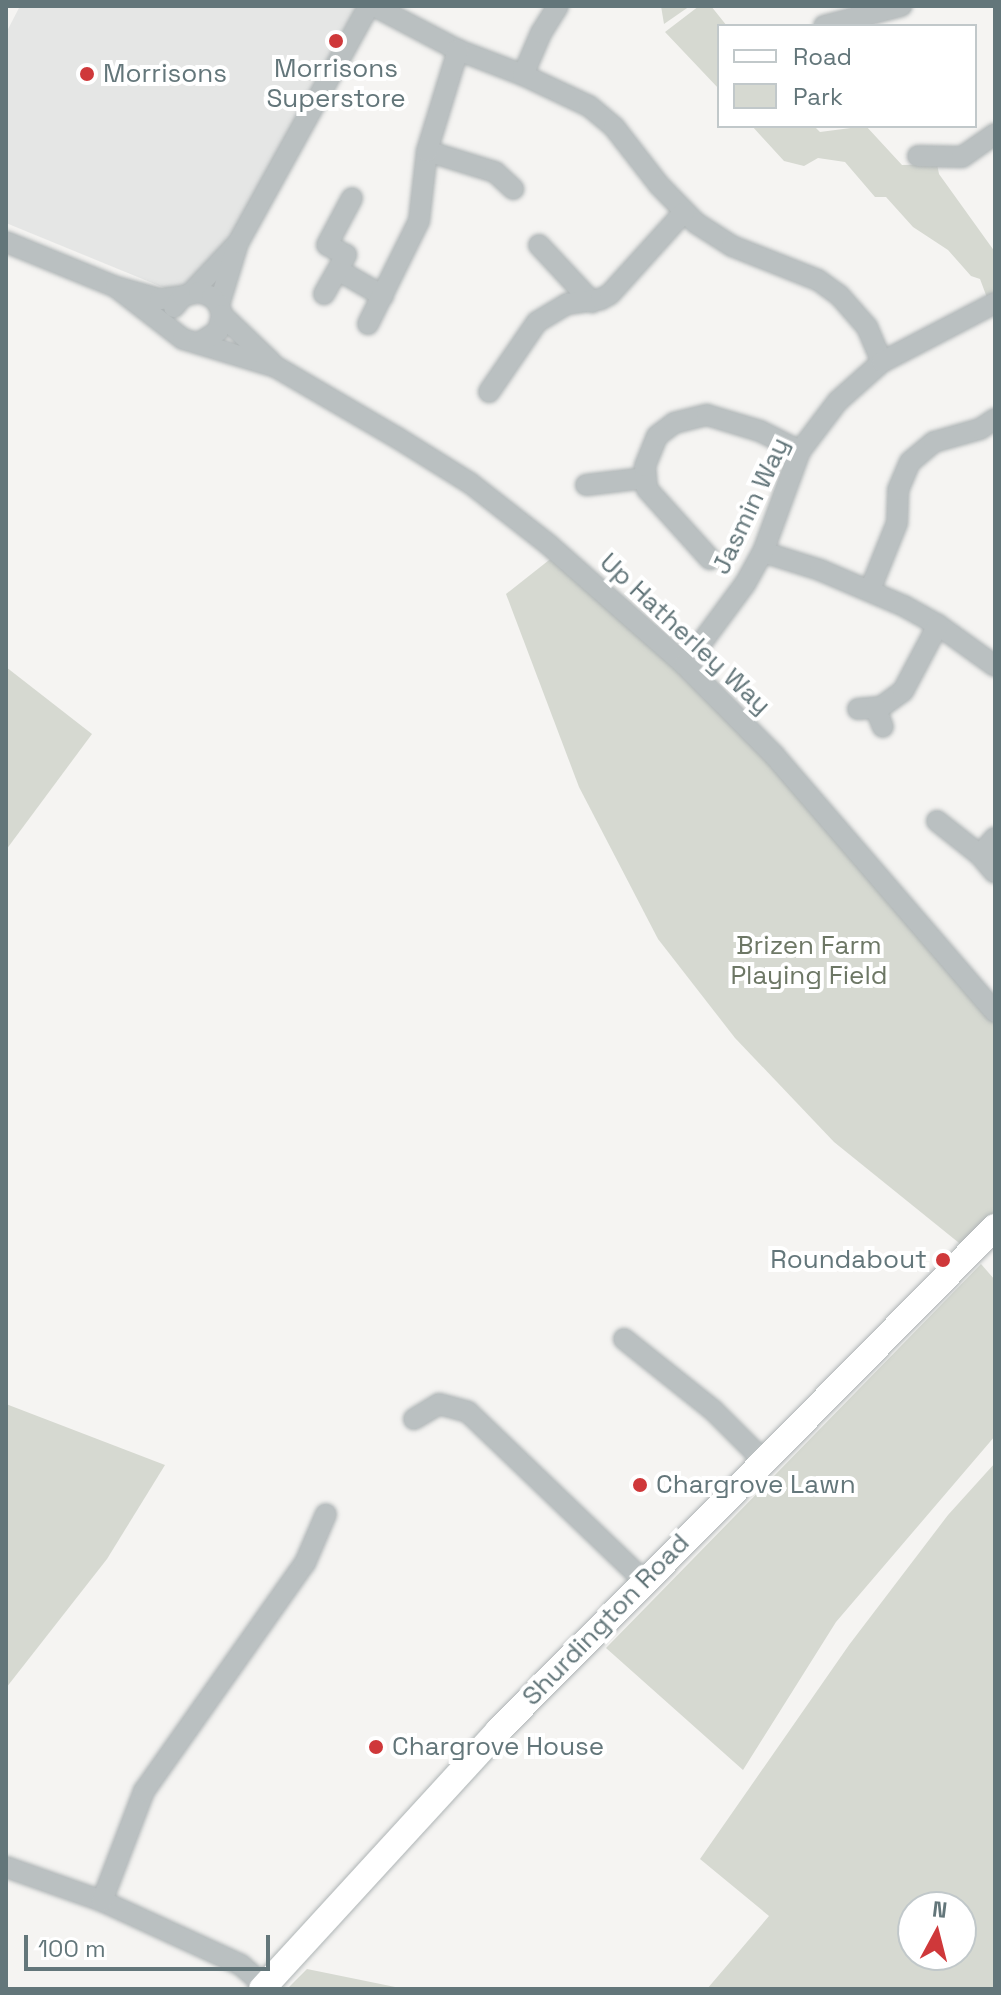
<!DOCTYPE html>
<html>
<head>
<meta charset="utf-8">
<style>
	body { margin:0 }
	#map { position:relative; width:1001px; height:1995px; overflow:hidden; background:#f5f4f2; font-family:"Space Grotesk",sans-serif }
	div>[style] { position:absolute }
	.built>* { inset:0; background:#e5e6e5 }
	.green>* { inset:0; background:#d6d9d1 }
	.roads { filter:drop-shadow(0 0 2px #aeb4b5) drop-shadow(0 0 2px #aeb4b5) }
	.minor>* { height:20px; margin:-10px; padding:0 10px; transform-origin:10px; border-radius:10px; background:#bac0c1 }
	.major>* { height:26px; margin:-13px; padding:0 13px; transform-origin:13px; border-radius:13px; background:#fff }
	.dots>* { width:22px; height:22px; translate:-50% -50%; box-sizing:border-box; border:4px solid #fff; border-radius:50% }
	span { translate:-50% -50%; white-space:nowrap; text-align:center; line-height:1.15; -webkit-text-stroke:8px #fff; paint-order:stroke }
	.poi-label { font-size:26px; color:#63767a }
	.left { translate:0 -50%; text-align:left }
	.right { translate:-100% -50%; text-align:right }
	.street-label { font-size:26px; color:#63767a }
	.park-label { font-size:26px; color:#6d7765 }
	.frame { position:absolute; inset:0; border:8px solid #63767a; pointer-events:none }
	.legend { position:absolute; left:717px; top:24px; width:260px; height:104px; box-sizing:border-box; background:#fff; border:2px solid #c1c8ca; margin:0; padding:10px 14px; list-style:none; font-size:24px; color:#63767a }
	.legend li { display:flex; align-items:center; gap:16px; height:40px }
	.legend b { width:40px; border:2px solid #c1c8ca }
	.north { position:absolute; left:897px; top:1891px; width:80px; height:80px; box-sizing:border-box; background:#fff; border:2px solid #c1c8ca; border-radius:50%; rotate:7deg; font-size:22px; font-weight:700; line-height:32px; text-align:center; color:#63767a }
	.north::after { content:''; display:block; margin:auto; width:28px; height:36px; background:#cf383a; clip-path:polygon(50% 0,100% 100%,50% 72%,0 100%) }
	.scale { position:absolute; left:24px; top:1935px; width:246px; height:36px; box-sizing:border-box; border:4px solid #63767a; border-top:0; padding-left:10px; font-size:24px; line-height:28px; white-space:nowrap; color:#63767a; -webkit-text-stroke:6px #fff; paint-order:stroke }
</style>
</head>
<body>
<div id="map">
	<div class="built">
		<div style="clip-path:polygon(20px 6px,357px 6px,201px 303px,6px 223px,6px 33px)"></div>
	</div>
	<div class="green">
		<div style="clip-path:polygon(661px 6px,690px 6px,664px 24px)"></div>
		<div style="clip-path:polygon(699px 6px,711px 6px,727px 26px,719px 26px,719px 89px,665px 32px)"></div>
		<div style="clip-path:polygon(752px 126px,814px 126px,820px 132px,866px 126px,902px 165px,937px 164px,939px 174px,995px 252px,995px 319px,980px 279px,971px 276px,948px 250px,913px 227px,886px 197px,875px 197px,845px 162px,818px 158px,804px 166px,784px 161px)"></div>
		<div style="clip-path:polygon(558px 553px,685px 665px,995px 1012px,995px 1227px,969px 1251px,834px 1142px,735px 1038px,658px 939px,579px 787px,506px 594px)"></div>
		<div style="clip-path:polygon(6px 667px,92px 734px,6px 850px)"></div>
		<div style="clip-path:polygon(981px 1264px,995px 1280px,995px 1436px,836px 1622px,743px 1770px,606px 1648px)"></div>
		<div style="clip-path:polygon(6px 1404px,165px 1465px,107px 1559px,6px 1688px)"></div>
		<div style="clip-path:polygon(evenodd,995px 1463px,995px 1989px,707px 1989px,769px 1916px,700px 1859px,849px 1645px,948px 1515px,995px 1463px,913px 1907px,961px 1907px,961px 1955px,913px 1955px,913px 1907px)"></div>
		<div style="clip-path:polygon(307px 1969px,405px 1989px,287px 1989px)"></div>
	</div>
	<div class="roads">
		<div class="minor">
			<div style="left:374px;top:6px;width:95px;rotate:27.6deg"></div>
			<div style="left:458px;top:50px;width:70px;rotate:21deg"></div>
			<div style="left:523px;top:75px;width:73px;rotate:25.2deg"></div>
			<div style="left:589px;top:106px;width:33px;rotate:40deg"></div>
			<div style="left:614px;top:127px;width:73px;rotate:52.2deg"></div>
			<div style="left:659px;top:185px;width:53px;rotate:45.8deg"></div>
			<div style="left:696px;top:223px;width:43px;rotate:32.6deg"></div>
			<div style="left:732px;top:246px;width:92px;rotate:21.6deg"></div>
			<div style="left:818px;top:280px;width:26px;rotate:36deg"></div>
			<div style="left:839px;top:295px;width:43px;rotate:48.8deg"></div>
			<div style="left:867px;top:327px;width:38px;rotate:67deg"></div>
			<div style="left:824px;top:26px;width:80px;rotate:-14.6deg"></div>
			<div style="left:523px;top:75px;width:46px;rotate:-66.8deg"></div>
			<div style="left:541px;top:33px;width:32px;rotate:-58deg"></div>
			<div style="left:427px;top:151px;width:71px;rotate:17.2deg"></div>
			<div style="left:495px;top:172px;width:25px;rotate:43deg"></div>
			<div style="left:918px;top:156px;width:44px;rotate:1.3deg"></div>
			<div style="left:962px;top:157px;width:40px;rotate:-34.9deg"></div>
			<div style="left:6px;top:242px;width:119px;rotate:22.2deg"></div>
			<div style="left:116px;top:287px;width:46px;rotate:15.3deg"></div>
			<div style="left:160px;top:299px;width:23px;rotate:-7deg"></div>
			<div style="left:539px;top:245px;width:78px;rotate:47.1deg"></div>
			<div style="left:338px;top:270px;width:52px;rotate:30deg"></div>
			<div style="left:116px;top:287px;width:85px;rotate:37.8deg"></div>
			<div style="left:183px;top:339px;width:97px;rotate:16.8deg"></div>
			<div style="left:276px;top:367px;width:139px;rotate:30.3deg"></div>
			<div style="left:396px;top:437px;width:87px;rotate:31.9deg"></div>
			<div style="left:470px;top:483px;width:100px;rotate:38.1deg"></div>
			<div style="left:549px;top:545px;width:181px;rotate:41.4deg"></div>
			<div style="left:685px;top:665px;width:127px;rotate:45.3deg"></div>
			<div style="left:774px;top:755px;width:339px;rotate:49.3deg"></div>
			<div style="left:191px;top:293px;width:64px;rotate:-46.9deg"></div>
			<div style="left:324px;top:294px;width:45px;rotate:-60.6deg"></div>
			<div style="left:346px;top:255px;width:21px;rotate:-152deg"></div>
			<div style="left:327px;top:245px;width:53px;rotate:-62deg"></div>
			<div style="left:219px;top:305px;width:65px;rotate:-73deg"></div>
			<div style="left:238px;top:243px;width:271px;rotate:-61.1deg"></div>
			<div style="left:174px;top:307px;width:14px;rotate:-51deg"></div>
			<div style="left:183px;top:296px;width:16px;rotate:-14deg"></div>
			<div style="left:199px;top:292px;width:14px;rotate:21deg"></div>
			<div style="left:212px;top:297px;width:11px;rotate:49deg"></div>
			<div style="left:219px;top:305px;width:10px;rotate:73deg"></div>
			<div style="left:222px;top:315px;width:16px;rotate:104deg"></div>
			<div style="left:218px;top:331px;width:22px;rotate:148deg"></div>
			<div style="left:222px;top:315px;width:68px;rotate:43.8deg"></div>
			<div style="left:368px;top:324px;width:115px;rotate:-63.7deg"></div>
			<div style="left:419px;top:221px;width:70px;rotate:-83.5deg"></div>
			<div style="left:427px;top:151px;width:106px;rotate:-72.9deg"></div>
			<div style="left:489px;top:392px;width:85px;rotate:-55.6deg"></div>
			<div style="left:537px;top:322px;width:35px;rotate:-31deg"></div>
			<div style="left:567px;top:304px;width:34px;rotate:-8deg"></div>
			<div style="left:601px;top:299px;width:10px;rotate:-29deg"></div>
			<div style="left:610px;top:294px;width:110px;rotate:-47.9deg"></div>
			<div style="left:586px;top:485px;width:59px;rotate:-6.8deg"></div>
			<div style="left:763px;top:552px;width:60px;rotate:17.5deg"></div>
			<div style="left:820px;top:570px;width:91px;rotate:23.2deg"></div>
			<div style="left:904px;top:606px;width:39px;rotate:29deg"></div>
			<div style="left:938px;top:625px;width:70px;rotate:35.7deg"></div>
			<div style="left:710px;top:559px;width:94px;rotate:-132deg"></div>
			<div style="left:647px;top:489px;width:23px;rotate:-95deg"></div>
			<div style="left:645px;top:466px;width:32px;rotate:-68deg"></div>
			<div style="left:657px;top:436px;width:21px;rotate:-37deg"></div>
			<div style="left:674px;top:423px;width:34px;rotate:-14deg"></div>
			<div style="left:707px;top:415px;width:55px;rotate:16.8deg"></div>
			<div style="left:760px;top:431px;width:45px;rotate:26.6deg"></div>
			<div style="left:870px;top:590px;width:72px;rotate:-68.1deg"></div>
			<div style="left:897px;top:523px;width:33px;rotate:-88deg"></div>
			<div style="left:898px;top:490px;width:30px;rotate:-67deg"></div>
			<div style="left:910px;top:462px;width:31px;rotate:-40deg"></div>
			<div style="left:934px;top:442px;width:48px;rotate:-15.8deg"></div>
			<div style="left:980px;top:429px;width:18px;rotate:-34deg"></div>
			<div style="left:685px;top:665px;width:101px;rotate:-53.5deg"></div>
			<div style="left:745px;top:584px;width:37px;rotate:-61deg"></div>
			<div style="left:763px;top:552px;width:108px;rotate:-69.9deg"></div>
			<div style="left:800px;top:451px;width:63px;rotate:-52.8deg"></div>
			<div style="left:838px;top:401px;width:59px;rotate:-41.6deg"></div>
			<div style="left:882px;top:362px;width:127px;rotate:-27.6deg"></div>
			<div style="left:858px;top:709px;width:23px;rotate:-5deg"></div>
			<div style="left:881px;top:707px;width:27px;rotate:-36deg"></div>
			<div style="left:903px;top:691px;width:75px;rotate:-62.1deg"></div>
			<div style="left:876px;top:709px;width:19px;rotate:69deg"></div>
			<div style="left:937px;top:821px;width:55px;rotate:38.3deg"></div>
			<div style="left:980px;top:855px;width:23px;rotate:50deg"></div>
			<div style="left:980px;top:855px;width:23px;rotate:-49deg"></div>
			<div style="left:624px;top:1339px;width:114px;rotate:38.6deg"></div>
			<div style="left:713px;top:1410px;width:71px;rotate:45deg"></div>
			<div style="left:414px;top:1419px;width:29px;rotate:-31deg"></div>
			<div style="left:439px;top:1404px;width:30px;rotate:15deg"></div>
			<div style="left:468px;top:1412px;width:244px;rotate:43.8deg"></div>
			<div style="left:6px;top:1867px;width:102px;rotate:19.5deg"></div>
			<div style="left:102px;top:1901px;width:153px;rotate:24.7deg"></div>
			<div style="left:241px;top:1965px;width:32px;rotate:41deg"></div>
			<div style="left:102px;top:1901px;width:118px;rotate:-69.1deg"></div>
			<div style="left:144px;top:1791px;width:279px;rotate:-54.8deg"></div>
			<div style="left:305px;top:1563px;width:53px;rotate:-66.8deg"></div>
		</div>
		<div class="major">
			<div style="left:262px;top:1989px;width:350px;rotate:-47.5deg"></div>
			<div style="left:498px;top:1731px;width:708px;rotate:-45.4deg"></div>
		</div>
	</div>
	<div class="dots">
		<div style="left:336px;top:41px;background:#cf383a"></div>
		<div style="left:87px;top:74px;background:#cf383a"></div>
		<div style="left:943px;top:1260px;background:#cf383a"></div>
		<div style="left:640px;top:1485px;background:#cf383a"></div>
		<div style="left:376px;top:1747px;background:#cf383a"></div>
	</div>
	<div class="poi-label">
		<span style="left:336px;top:84px">Morrisons<br>Superstore</span>
		<span class="left" style="left:103px;top:74px">Morrisons</span>
		<span class="right" style="left:927px;top:1260px">Roundabout</span>
		<span class="left" style="left:656px;top:1485px">Chargrove Lawn</span>
		<span class="left" style="left:392px;top:1747px">Chargrove House</span>
	</div>
	<div class="street-label">
		<span style="left:751px;top:506px;rotate:-65deg">Jasmin Way</span>
		<span style="left:685px;top:634px;rotate:43deg">Up Hatherley Way</span>
		<span style="left:606px;top:1620px;rotate:-46deg">Shurdington Road</span>
	</div>
	<div class="park-label">
		<span style="left:809px;top:961px">Brizen Farm<br>Playing Field</span>
	</div>
	<div class="frame"></div>
	<ul class="legend">
	<li><b style="height:10px;background:#fff"></b>Road</li>
	<li><b style="height:22px;background:#d6d9d1"></b>Park</li>
	</ul>
	<div class="north">N</div>
	<div class="scale">100 m</div>
</div>
</body>
</html>
